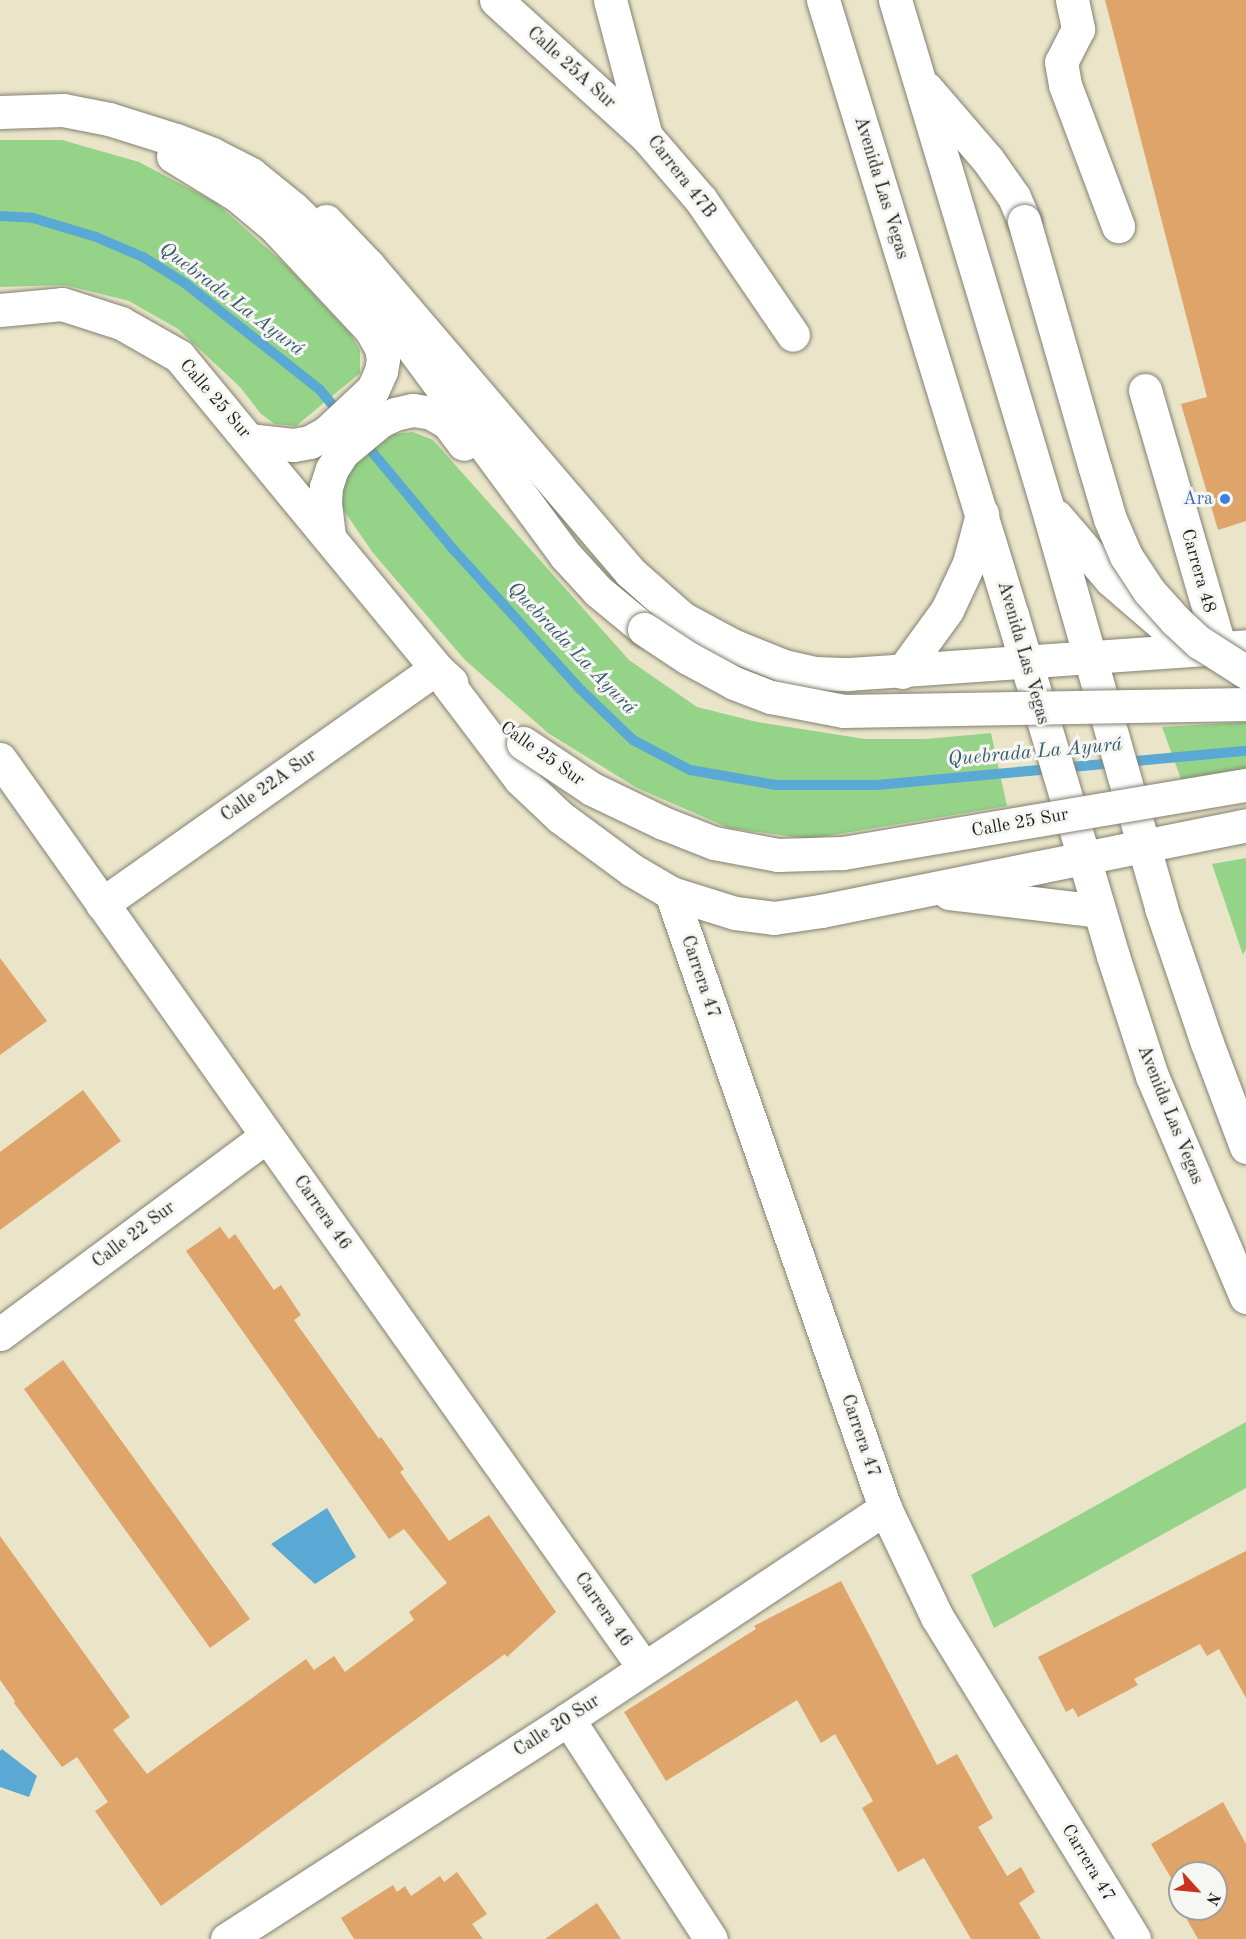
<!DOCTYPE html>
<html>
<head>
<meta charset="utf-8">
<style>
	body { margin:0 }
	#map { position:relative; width:1246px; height:1939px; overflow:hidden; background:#eae5c9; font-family:"Old Standard TT",serif }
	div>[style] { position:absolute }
	.green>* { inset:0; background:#95d388 }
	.water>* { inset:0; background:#5aa9d4 }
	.stream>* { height:10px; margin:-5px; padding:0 5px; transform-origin:5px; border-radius:5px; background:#5aa9d4 }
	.building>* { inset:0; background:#dea469 }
	.roads { filter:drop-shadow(0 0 2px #838072) drop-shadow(0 0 2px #838072) }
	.minor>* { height:33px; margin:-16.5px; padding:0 16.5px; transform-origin:16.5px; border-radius:16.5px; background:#fff }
	.major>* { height:33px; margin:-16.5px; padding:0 16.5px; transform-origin:16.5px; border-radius:16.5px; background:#fff }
	.bridges { filter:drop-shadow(0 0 2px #838072) drop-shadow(0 0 2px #838072) }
	.major-bridge>* { height:33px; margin:-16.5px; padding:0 16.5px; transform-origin:16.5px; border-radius:16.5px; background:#fff }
	.dots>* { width:16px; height:16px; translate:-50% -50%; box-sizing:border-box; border:3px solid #f6f6f2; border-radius:50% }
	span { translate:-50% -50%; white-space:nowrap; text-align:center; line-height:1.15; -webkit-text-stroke:6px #f6f6f2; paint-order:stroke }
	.street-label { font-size:18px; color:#1c1c1c }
	.shop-label { font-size:18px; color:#366cbe }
	.right { translate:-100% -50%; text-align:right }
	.water-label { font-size:20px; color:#385b6f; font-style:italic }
	.north { position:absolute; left:1168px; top:1861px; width:60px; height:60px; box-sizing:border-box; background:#f6f6f2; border:2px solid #9f9f9c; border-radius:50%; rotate:117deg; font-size:16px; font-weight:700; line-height:24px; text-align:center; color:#1c1c1c }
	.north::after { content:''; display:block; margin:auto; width:21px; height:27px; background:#c8321e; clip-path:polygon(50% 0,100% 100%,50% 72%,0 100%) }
</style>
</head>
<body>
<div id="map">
	<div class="green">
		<div style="clip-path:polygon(0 140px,62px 140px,139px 162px,215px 202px,288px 267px,350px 333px,360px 350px,360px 373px,296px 426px,275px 424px,261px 414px,240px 387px,178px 329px,129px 301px,65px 285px,0 287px)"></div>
		<div style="clip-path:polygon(413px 432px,433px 440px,629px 660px,697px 707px,757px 722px,865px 739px,926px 739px,991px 733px,1007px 806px,809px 839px,729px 828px,637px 788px,548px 733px,465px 660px,373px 553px,340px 505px,343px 486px,351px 466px,394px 434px)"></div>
		<div style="clip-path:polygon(1246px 722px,1246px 775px,1181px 779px,1162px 727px)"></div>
		<div style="clip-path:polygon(1246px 858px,1246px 949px,1243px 955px,1212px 864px)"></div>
		<div style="clip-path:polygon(1246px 1422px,1246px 1488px,994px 1628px,971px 1575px)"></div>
	</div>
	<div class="water">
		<div style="clip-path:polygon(327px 1508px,356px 1557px,315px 1584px,271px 1544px)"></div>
		<div style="clip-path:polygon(2px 1749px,37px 1776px,29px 1797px,0 1787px,0 1751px)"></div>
	</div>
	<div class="stream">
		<div style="left:0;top:216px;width:33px;rotate:3deg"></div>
		<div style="left:33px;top:218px;width:66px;rotate:16.8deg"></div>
		<div style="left:96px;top:237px;width:51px;rotate:23.1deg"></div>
		<div style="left:143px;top:257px;width:51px;rotate:32.1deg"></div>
		<div style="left:186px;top:284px;width:171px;rotate:38.3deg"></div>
		<div style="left:320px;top:390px;width:33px;rotate:50deg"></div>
		<div style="left:363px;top:441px;width:141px;rotate:50.2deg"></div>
		<div style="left:453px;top:549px;width:190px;rotate:47.8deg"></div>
		<div style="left:581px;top:690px;width:72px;rotate:43.9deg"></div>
		<div style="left:633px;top:740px;width:64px;rotate:27.8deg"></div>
		<div style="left:690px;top:770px;width:87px;rotate:9.9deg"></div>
		<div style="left:776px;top:785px;width:101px"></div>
		<div style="left:877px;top:785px;width:371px;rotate:-5.3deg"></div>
	</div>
	<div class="building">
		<div style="clip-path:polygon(1105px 0,1246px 0,1246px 521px,1218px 530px,1181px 404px,1207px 397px)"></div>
		<div style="clip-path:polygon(0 958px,47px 1021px,0 1055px)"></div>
		<div style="clip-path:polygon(83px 1090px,121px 1141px,0 1230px,0 1152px)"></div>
		<div style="clip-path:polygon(220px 1227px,229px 1239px,235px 1234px,274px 1290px,281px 1285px,301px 1315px,294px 1320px,379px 1439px,381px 1437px,404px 1469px,400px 1472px,449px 1541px,489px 1515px,556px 1612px,507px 1657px,505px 1654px,161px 1906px,95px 1811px,108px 1802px,77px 1757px,62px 1767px,14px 1703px,15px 1701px,0 1680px,0 1536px,130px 1717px,113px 1730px,147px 1774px,306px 1659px,314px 1670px,334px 1656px,345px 1672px,414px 1620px,409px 1612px,447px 1583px,404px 1529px,389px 1539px,186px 1251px)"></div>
		<div style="clip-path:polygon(63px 1360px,250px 1619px,210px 1648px,24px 1389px)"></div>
		<div style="clip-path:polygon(1246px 1551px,1246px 1698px,1219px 1649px,1207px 1656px,1200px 1644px,1134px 1679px,1138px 1685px,1078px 1717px,1073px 1708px,1066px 1712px,1038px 1657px)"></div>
		<div style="clip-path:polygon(841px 1581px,937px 1765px,957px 1754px,993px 1818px,978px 1827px,1007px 1876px,1021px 1867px,1035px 1892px,1019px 1903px,1041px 1939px,971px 1939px,924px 1858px,898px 1872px,862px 1808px,873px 1801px,835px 1734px,821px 1743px,797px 1700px,666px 1781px,624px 1712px,756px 1629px,754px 1626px)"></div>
		<div style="clip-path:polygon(1223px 1802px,1246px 1844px,1246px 1939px,1198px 1939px,1181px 1909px,1216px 1909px,1216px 1873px,1180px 1873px,1180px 1907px,1168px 1886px,1174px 1883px,1151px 1844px)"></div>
		<div style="clip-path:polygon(457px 1872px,487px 1914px,472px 1924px,483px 1939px,354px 1939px,341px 1918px,393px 1885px,397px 1892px,405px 1886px,411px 1896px,440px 1876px,444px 1882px)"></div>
		<div style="clip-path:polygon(597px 1903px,621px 1939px,545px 1939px)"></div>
	</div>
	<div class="roads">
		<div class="minor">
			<div style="left:496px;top:0;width:202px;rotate:42.2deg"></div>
			<div style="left:610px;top:0;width:141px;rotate:75.2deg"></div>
			<div style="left:646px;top:136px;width:84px;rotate:49.3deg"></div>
			<div style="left:701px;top:200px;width:163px;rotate:55.7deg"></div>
			<div style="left:1072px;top:0;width:30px;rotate:78deg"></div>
			<div style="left:1078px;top:29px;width:37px;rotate:117deg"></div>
			<div style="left:1061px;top:62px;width:23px;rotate:80deg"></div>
			<div style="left:1065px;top:85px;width:151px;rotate:69.4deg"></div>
			<div style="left:326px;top:221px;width:61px;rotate:46.3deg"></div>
			<div style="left:368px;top:265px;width:404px;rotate:49.5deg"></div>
			<div style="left:630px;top:572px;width:69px;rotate:41.5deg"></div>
			<div style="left:682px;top:618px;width:57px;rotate:28.4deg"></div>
			<div style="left:732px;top:645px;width:56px;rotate:22deg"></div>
			<div style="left:784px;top:666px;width:32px;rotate:13deg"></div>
			<div style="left:815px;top:673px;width:34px;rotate:2deg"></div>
			<div style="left:849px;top:674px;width:398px;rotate:-4deg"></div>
			<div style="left:1145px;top:390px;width:269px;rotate:73.8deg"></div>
			<div style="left:0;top:759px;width:1114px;rotate:54.68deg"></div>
			<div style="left:671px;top:893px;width:651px;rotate:70.81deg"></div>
			<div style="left:885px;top:1508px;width:121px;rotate:64.5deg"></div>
			<div style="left:937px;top:1617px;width:377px;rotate:58.5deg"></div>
			<div style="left:102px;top:904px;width:409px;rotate:-35.2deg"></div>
			<div style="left:0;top:1334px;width:332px;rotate:-36.6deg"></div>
			<div style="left:568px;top:1719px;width:262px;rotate:57deg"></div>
			<div style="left:227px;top:1939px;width:406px;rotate:-32.8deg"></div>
			<div style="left:568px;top:1719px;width:381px;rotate:-33.6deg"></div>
		</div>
		<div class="major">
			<div style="left:823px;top:0;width:643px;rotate:72.92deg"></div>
			<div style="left:1012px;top:615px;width:356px;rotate:73.5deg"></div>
			<div style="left:1113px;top:956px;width:126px;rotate:72deg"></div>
			<div style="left:1152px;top:1076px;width:240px;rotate:67deg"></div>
			<div style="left:895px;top:0;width:525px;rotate:73.29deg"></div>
			<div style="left:1046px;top:503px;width:421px;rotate:74.1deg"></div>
			<div style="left:1161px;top:908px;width:143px;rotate:71.2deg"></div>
			<div style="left:1207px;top:1043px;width:111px;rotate:69.4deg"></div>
			<div style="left:926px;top:88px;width:95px;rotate:49.3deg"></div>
			<div style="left:988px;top:160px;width:45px;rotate:54.9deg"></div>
			<div style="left:1014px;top:197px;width:26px;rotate:67deg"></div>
			<div style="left:0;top:112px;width:63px;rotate:-1.8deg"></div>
			<div style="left:63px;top:110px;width:47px;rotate:11.1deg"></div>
			<div style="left:109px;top:119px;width:70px;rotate:17.4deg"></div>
			<div style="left:176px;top:140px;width:39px;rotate:21deg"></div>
			<div style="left:212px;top:154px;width:44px;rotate:27.1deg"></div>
			<div style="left:251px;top:174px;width:54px;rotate:39deg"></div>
			<div style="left:293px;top:208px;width:46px;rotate:44.1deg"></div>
			<div style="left:326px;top:240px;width:131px;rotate:51.2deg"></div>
			<div style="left:408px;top:342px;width:265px;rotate:53.6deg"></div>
			<div style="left:565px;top:555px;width:49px;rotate:47.5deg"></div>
			<div style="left:598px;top:591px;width:60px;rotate:39.6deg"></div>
			<div style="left:173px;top:156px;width:75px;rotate:31.4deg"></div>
			<div style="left:237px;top:195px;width:48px;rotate:40deg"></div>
			<div style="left:274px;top:226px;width:142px;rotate:47deg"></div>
			<div style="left:371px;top:330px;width:21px;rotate:61deg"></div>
			<div style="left:381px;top:348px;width:11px;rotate:80deg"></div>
			<div style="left:383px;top:359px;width:12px;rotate:99deg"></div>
			<div style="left:381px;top:371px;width:20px;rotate:114deg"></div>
			<div style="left:373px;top:389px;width:64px;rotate:136.9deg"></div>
			<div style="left:326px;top:433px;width:18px;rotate:151deg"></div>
			<div style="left:310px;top:442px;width:17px;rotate:170deg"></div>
			<div style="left:293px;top:445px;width:43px;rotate:-173.4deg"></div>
			<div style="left:0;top:310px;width:62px;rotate:-5.5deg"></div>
			<div style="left:62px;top:304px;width:62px;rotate:17.9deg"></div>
			<div style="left:121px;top:323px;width:67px;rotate:29.6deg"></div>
			<div style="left:179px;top:356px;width:404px;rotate:50.5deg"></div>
			<div style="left:436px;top:668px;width:21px;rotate:43deg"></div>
			<div style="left:1056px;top:516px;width:84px;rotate:49.3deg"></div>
			<div style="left:1111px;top:580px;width:95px;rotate:40.7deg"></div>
			<div style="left:329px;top:536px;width:32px;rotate:-97deg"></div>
			<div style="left:325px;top:504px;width:17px;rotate:-87deg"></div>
			<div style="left:326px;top:487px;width:19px;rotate:-72deg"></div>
			<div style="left:332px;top:469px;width:19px;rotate:-58deg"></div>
			<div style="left:342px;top:453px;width:50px;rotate:-40.1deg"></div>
			<div style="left:380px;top:421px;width:17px;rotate:-25deg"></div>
			<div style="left:395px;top:414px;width:18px;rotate:-13deg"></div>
			<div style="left:413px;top:410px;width:18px;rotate:9deg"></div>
			<div style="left:431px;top:413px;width:20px;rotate:30deg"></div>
			<div style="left:448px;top:423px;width:26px;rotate:53deg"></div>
			<div style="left:436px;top:668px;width:139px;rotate:52.9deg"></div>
			<div style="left:520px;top:779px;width:55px;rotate:43.5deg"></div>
			<div style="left:560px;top:817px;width:89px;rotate:36.4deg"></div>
			<div style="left:632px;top:870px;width:45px;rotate:30.5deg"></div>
			<div style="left:671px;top:893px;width:67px;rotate:17.4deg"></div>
			<div style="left:735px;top:913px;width:39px;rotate:7deg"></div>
			<div style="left:774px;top:918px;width:48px;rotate:-8.5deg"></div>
			<div style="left:821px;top:911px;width:434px;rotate:-11.4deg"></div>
			<div style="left:902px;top:672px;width:77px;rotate:-54deg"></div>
			<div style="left:947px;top:610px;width:52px;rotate:-64.9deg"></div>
			<div style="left:969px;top:563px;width:51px;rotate:-75.1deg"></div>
			<div style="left:949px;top:893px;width:151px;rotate:6.8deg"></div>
		</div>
	</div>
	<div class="bridges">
		<div class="major-bridge">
			<div style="left:1024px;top:221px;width:257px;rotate:74deg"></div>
			<div style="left:1095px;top:468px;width:53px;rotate:73.6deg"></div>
			<div style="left:1110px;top:519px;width:40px;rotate:66.6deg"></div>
			<div style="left:1126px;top:556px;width:42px;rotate:56.7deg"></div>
			<div style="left:1149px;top:591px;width:39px;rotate:48deg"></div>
			<div style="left:1175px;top:620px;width:33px;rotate:43deg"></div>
			<div style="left:1199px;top:642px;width:56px;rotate:32.6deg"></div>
			<div style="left:644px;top:629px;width:53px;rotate:33.4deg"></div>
			<div style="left:688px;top:658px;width:52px;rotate:28.5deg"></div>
			<div style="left:734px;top:683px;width:40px;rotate:21deg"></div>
			<div style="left:771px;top:697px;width:74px;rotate:10.9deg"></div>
			<div style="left:844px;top:711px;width:402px;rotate:-1deg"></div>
			<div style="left:523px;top:743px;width:83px;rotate:33.7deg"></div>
			<div style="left:592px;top:789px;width:79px;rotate:25.6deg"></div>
			<div style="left:663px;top:823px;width:55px;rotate:21.4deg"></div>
			<div style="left:714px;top:843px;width:65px;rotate:10.6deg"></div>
			<div style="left:778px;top:855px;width:65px;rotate:-1.8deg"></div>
			<div style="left:843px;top:853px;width:409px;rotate:-9.6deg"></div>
		</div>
	</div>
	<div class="dots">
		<div style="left:1225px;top:499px;background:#3f7fe0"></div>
	</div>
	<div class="street-label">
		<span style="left:571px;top:68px;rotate:42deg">Calle 25A Sur</span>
		<span style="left:681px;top:177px;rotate:52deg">Carrera 47B</span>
		<span style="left:881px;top:188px;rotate:73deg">Avenida Las Vegas</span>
		<span style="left:215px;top:399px;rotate:49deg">Calle 25 Sur</span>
		<span style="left:1198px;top:571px;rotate:74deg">Carrera 48</span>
		<span style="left:1023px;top:653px;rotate:74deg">Avenida Las Vegas</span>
		<span style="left:542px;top:754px;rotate:35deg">Calle 25 Sur</span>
		<span style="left:269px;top:786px;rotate:-35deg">Calle 22A Sur</span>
		<span style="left:1020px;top:823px;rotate:-10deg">Calle 25 Sur</span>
		<span style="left:700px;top:977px;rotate:71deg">Carrera 47</span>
		<span style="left:1170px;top:1115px;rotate:68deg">Avenida Las Vegas</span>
		<span style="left:322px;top:1213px;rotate:55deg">Carrera 46</span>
		<span style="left:134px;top:1235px;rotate:-37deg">Calle 22 Sur</span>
		<span style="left:860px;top:1436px;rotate:71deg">Carrera 47</span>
		<span style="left:603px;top:1610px;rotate:55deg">Carrera 46</span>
		<span style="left:557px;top:1726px;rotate:-33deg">Calle 20 Sur</span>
		<span style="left:1088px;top:1863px;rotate:59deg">Carrera 47</span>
	</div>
	<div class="shop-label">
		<span class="right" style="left:1213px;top:499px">Ara</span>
	</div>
	<div class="water-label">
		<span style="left:231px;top:300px;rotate:37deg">Quebrada La Ayurá</span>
		<span style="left:571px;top:649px;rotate:46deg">Quebrada La Ayurá</span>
		<span style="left:1035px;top:753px;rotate:-5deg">Quebrada La Ayurá</span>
	</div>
	<div class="north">N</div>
</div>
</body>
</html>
